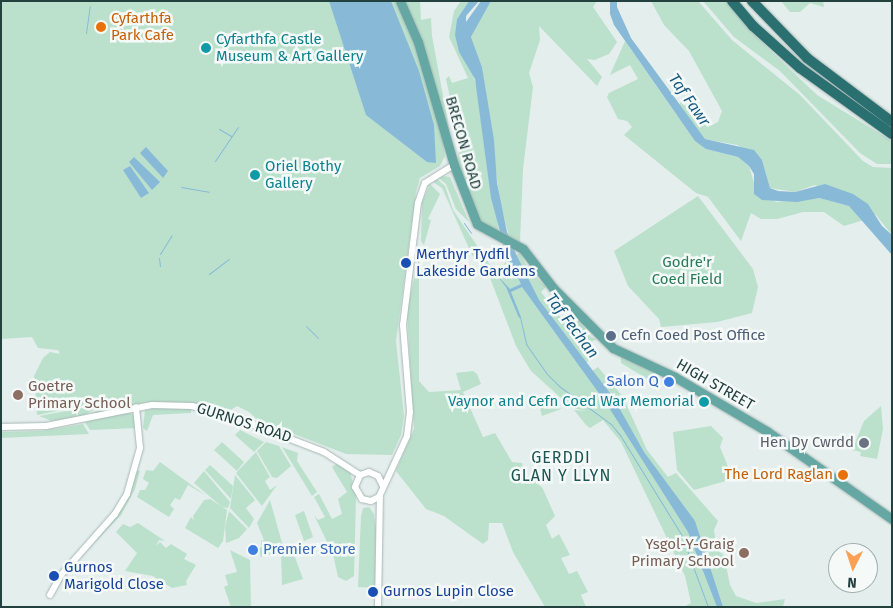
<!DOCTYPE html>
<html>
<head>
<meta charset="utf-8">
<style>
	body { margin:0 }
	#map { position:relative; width:893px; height:608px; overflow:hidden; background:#e4eeec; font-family:"Fira Sans",sans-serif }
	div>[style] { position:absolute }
	.green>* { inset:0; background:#bbe1cd }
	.water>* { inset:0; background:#88bad7 }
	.stream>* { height:1px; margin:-0.5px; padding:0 0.5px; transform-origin:0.5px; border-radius:0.5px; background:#88bad7 }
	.roads { filter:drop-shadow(0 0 1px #a6b7b5) drop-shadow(0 0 1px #a6b7b5) }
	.minor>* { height:6px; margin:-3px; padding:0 3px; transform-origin:3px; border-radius:3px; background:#fff }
	.major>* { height:9px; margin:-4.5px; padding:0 4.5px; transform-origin:4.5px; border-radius:4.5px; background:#65a7a3 }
	.highway>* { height:10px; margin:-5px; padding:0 5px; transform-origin:5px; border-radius:5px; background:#2b7070 }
	.dots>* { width:14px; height:14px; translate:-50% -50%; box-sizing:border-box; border:2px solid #f5faf9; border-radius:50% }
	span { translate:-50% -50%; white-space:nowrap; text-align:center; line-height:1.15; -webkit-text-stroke:5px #f5faf9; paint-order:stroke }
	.food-label { font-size:15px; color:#c56008 }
	.left { translate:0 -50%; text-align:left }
	.right { translate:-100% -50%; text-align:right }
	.culture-label { font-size:15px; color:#0d838f }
	.street-label { font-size:15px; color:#22413f }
	.transit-label { font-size:15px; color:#164399 }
	.park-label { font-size:15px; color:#297b5a }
	.service-label { font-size:15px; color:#4e5e75 }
	.shop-label { font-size:15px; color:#366cbe }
	.education-label { font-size:15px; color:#785e54 }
	.worship-label { font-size:15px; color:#5b616d }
	.water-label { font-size:16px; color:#175a82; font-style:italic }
	.neighbourhood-label { font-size:16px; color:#1c5553; letter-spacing:1px }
	.frame { position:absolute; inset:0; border:2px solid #22413f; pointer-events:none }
	.north { position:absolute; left:828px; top:543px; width:50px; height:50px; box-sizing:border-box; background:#f5faf9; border:1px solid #a1b0af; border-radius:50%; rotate:184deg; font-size:14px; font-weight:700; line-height:20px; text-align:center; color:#22413f }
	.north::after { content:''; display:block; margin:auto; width:18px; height:22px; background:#fba055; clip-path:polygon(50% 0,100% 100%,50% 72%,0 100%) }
</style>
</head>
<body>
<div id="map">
	<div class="green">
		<div style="clip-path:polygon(1px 1px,396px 1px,411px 33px,440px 125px,445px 156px,440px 166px,420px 178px,416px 192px,396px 341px,404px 416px,401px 435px,392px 455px,346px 454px,258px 420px,249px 412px,237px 406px,228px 412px,199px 403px,147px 402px,87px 416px,107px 405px,104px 402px,37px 415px,34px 376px,43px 358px,50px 352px,60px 354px,58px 350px,38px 348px,32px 337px,1px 339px)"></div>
		<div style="clip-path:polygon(404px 1px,420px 1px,421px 20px,431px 18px,432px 36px,451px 139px,428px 59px)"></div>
		<div style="clip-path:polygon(461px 1px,469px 1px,457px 19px,480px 99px,499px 232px,478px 221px,458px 163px,459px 139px,446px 79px,449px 76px,452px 83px,468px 78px,449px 37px,454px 11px)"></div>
		<div style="clip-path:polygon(491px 1px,597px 1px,593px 7px,617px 42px,609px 54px,595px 60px,587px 59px,602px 77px,597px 86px,539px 26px,540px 40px,529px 73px,533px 87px,523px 169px,520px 242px,509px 236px,500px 202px,482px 67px,471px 37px)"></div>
		<div style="clip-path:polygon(651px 1px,698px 1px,732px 40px,800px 95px,863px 161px,873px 167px,892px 168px,892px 235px,876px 215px,815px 185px,795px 192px,770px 188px,762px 160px,737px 145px,705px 139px,679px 105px,681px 102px,708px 127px,718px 122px,722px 111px,689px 51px,664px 25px)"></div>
		<div style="clip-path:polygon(703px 1px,726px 1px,749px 30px,817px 95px,892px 141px,892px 164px,877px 164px,860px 153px,780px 71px,734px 37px)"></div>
		<div style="clip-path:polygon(781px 1px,823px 1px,824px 7px,810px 3px,800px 12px,790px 12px)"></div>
		<div style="clip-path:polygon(625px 41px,676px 114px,706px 149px,738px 157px,749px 166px,754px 183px,776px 202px,819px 198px,849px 206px,864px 220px,844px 226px,824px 212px,803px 212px,777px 219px,761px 219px,751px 213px,741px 241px,708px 197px,696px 193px,624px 135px,632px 127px,627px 121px,618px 119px,607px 97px,609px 93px,638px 79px,630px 65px,610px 75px)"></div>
		<div style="clip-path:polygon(444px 176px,450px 177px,469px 222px,456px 209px,446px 184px,439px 178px)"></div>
		<div style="clip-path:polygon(437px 179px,445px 186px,453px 210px,496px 274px,502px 280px,493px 267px,503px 266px,508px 258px,520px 253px,529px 270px,546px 287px,541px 292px,564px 322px,573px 326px,579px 320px,591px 337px,596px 339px,586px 346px,592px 358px,586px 363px,592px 371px,598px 367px,623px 397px,647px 450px,668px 477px,676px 473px,718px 521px,714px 530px,717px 550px,724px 555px,730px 585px,736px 596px,756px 603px,785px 599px,783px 607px,684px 607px,691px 603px,685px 576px,621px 442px,603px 420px,590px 428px,586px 425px,574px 410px,587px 411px,572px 408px,531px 371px,516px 346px,487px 270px,472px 255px,442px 188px,433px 182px)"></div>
		<div style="clip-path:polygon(430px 184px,440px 194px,428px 219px,431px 220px,424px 245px,421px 241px,422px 203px)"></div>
		<div style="clip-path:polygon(698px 196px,753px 269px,758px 287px,752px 313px,717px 322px,661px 327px,659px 319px,628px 286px,614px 251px)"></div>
		<div style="clip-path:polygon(419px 257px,419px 381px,429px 392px,461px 390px,456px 373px,473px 371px,477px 374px,481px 384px,463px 392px,483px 437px,495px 433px,512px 462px,522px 463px,525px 476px,542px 487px,555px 516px,546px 525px,552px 539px,559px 534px,570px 555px,561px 558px,569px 574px,577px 571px,588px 592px,581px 595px,586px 607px,545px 607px,513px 552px,502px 523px,489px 523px,488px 540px,483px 544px,444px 516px,426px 509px,396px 471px,414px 429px,407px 311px)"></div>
		<div style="clip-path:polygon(621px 357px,654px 372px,654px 383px,621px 363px)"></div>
		<div style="clip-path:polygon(548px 397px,561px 409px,542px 416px,538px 401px)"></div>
		<div style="clip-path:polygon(104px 404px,83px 416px,52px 421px,39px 416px)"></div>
		<div style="clip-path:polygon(881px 406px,883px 429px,877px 459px,860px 456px,861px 452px,852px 450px,864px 421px)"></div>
		<div style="clip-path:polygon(163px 407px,191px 409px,191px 413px,153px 415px,147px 431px,143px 428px,145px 410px)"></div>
		<div style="clip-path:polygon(129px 412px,136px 418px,137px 428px,90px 430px,85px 422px)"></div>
		<div style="clip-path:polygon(83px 424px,89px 434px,1px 438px,1px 432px,41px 431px)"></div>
		<div style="clip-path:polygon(711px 426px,723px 438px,720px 447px,733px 479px,694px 490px,677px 470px,673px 432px)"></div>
		<div style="clip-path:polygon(240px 430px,264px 442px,254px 452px,235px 435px)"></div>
		<div style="clip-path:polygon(222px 442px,244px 462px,237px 471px,214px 450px)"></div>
		<div style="clip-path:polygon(266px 442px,279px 446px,291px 466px,277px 478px,272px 477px,257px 451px)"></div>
		<div style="clip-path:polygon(282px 447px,298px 453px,297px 461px,317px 492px,312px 496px)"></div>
		<div style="clip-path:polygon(256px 452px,270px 477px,265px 481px,270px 490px,277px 485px,262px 506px,236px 473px)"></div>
		<div style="clip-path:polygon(160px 462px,205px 495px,188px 485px,180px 500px,175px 498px,170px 505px,174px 509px,169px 517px,137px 497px,140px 490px,145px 490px,149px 483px,143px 479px,146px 470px,153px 471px)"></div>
		<div style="clip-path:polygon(338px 463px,350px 470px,356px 498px,354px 576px,346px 581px,338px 577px,333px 554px,314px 515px,318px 520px,325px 517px,314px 497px,319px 494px,332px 519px,342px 514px,338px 499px,347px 492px,332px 467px)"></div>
		<div style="clip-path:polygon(210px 465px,233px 486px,231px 499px,205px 470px)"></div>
		<div style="clip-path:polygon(137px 470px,140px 471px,135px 489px,121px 515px,67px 572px,125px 505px)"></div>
		<div style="clip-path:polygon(204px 471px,230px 502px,228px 508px,222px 507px,194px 483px)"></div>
		<div style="clip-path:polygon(235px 475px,255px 500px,246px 508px,254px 519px,249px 528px,230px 508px)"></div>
		<div style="clip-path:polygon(210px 499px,227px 510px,223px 541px,218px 548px,185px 528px,191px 517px,194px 520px,193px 516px,204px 500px)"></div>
		<div style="clip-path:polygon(270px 500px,284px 550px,261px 557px,258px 548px,262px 547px,261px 541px,264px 540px,257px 523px)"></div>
		<div style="clip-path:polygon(369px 507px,374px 514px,376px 529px,375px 588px,358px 587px,361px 516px,363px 508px)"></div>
		<div style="clip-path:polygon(229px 511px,247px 529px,239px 538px,226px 543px,225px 527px)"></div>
		<div style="clip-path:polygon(304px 511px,313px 537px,304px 541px,295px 515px)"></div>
		<div style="clip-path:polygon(138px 523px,165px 541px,159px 540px,156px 546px,160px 542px,166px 548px,171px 544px,187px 554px,184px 559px,196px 565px,186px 581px,187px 585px,172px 588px,153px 576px,125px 571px,137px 553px,116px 532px,123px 524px,130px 527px)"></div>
		<div style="clip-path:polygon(292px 549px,303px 579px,282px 585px,281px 552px)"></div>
		<div style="clip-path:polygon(230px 550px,250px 560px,251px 607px,231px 607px,224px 587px,228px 585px,225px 575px,237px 572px)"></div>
	</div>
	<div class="water">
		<div style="clip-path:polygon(329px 1px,391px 1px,419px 71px,434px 125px,436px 163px,427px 162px,366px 115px)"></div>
		<div style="clip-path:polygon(469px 1px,479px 1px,466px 16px,466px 22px,481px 1px,491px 1px,471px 37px,482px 67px,494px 140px,497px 183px,507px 232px,516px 254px,539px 300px,613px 397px,644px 452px,695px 521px,723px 607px,717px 607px,688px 532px,606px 403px,522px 287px,511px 292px,521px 317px,519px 318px,506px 287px,495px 273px,510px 289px,521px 284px,506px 254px,491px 198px,475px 79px,459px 52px,455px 35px,457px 19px)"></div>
		<div style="clip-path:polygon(610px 1px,617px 1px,617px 7px,631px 38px,705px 139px,754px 150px,762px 160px,770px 188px,778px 191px,795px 192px,825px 184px,853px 194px,868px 204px,882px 226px,892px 235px,892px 255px,849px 206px,819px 198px,797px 202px,762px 200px,754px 194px,754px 174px,749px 166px,738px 157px,706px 149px,695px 141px,614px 25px,610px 14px)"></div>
		<div style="clip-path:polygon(146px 147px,168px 171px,163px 178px,140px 153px)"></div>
		<div style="clip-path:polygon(134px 157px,160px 182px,152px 190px,129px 162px)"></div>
		<div style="clip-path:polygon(130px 166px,149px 193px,141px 198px,123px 170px)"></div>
	</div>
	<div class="stream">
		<div style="left:86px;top:33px;width:27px;rotate:-82deg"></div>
		<div style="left:219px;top:129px;width:14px;rotate:30deg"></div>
		<div style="left:215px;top:161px;width:41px;rotate:-55.9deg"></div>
		<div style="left:181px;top:187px;width:28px;rotate:10deg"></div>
		<div style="left:464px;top:223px;width:12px;rotate:55deg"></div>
		<div style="left:160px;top:254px;width:22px;rotate:-58deg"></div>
		<div style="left:159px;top:258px;width:8px;rotate:83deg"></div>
		<div style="left:209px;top:274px;width:25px;rotate:-37deg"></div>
		<div style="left:520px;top:317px;width:28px;rotate:77deg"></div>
		<div style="left:526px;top:344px;width:35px;rotate:55deg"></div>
		<div style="left:546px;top:373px;width:18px;rotate:45deg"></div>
		<div style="left:559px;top:386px;width:64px;rotate:36.2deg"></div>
		<div style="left:611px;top:424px;width:14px;rotate:51deg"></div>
		<div style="left:620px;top:435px;width:116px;rotate:58.4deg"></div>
		<div style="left:681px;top:534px;width:78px;rotate:69.7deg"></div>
		<div style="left:306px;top:326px;width:17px;rotate:45deg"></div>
	</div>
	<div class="roads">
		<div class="minor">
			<div style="left:1px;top:427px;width:45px;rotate:-1.3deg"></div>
			<div style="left:46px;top:426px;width:108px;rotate:-11.2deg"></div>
			<div style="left:152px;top:405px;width:40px;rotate:1.4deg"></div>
			<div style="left:192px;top:406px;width:46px;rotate:15.3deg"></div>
			<div style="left:236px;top:418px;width:94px;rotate:21.1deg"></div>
			<div style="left:324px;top:452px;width:43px;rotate:32.6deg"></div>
			<div style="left:383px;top:486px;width:11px;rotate:-117deg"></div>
			<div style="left:378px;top:476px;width:10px;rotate:-156deg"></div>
			<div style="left:369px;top:472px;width:9px;rotate:162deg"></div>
			<div style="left:360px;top:475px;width:13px;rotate:113deg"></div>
			<div style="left:355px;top:487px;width:14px;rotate:60deg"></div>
			<div style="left:362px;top:499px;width:9px;rotate:13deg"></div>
			<div style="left:371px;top:501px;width:9px;rotate:-27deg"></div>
			<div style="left:379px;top:497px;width:67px;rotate:-65.3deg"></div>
			<div style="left:407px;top:436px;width:24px;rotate:-83deg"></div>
			<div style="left:410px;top:412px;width:87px;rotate:-94.6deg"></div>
			<div style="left:403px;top:325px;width:123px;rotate:-83deg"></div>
			<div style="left:418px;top:203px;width:21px;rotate:-71deg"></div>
			<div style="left:425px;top:183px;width:34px;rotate:-32deg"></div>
			<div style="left:50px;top:595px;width:23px;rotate:-61deg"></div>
			<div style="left:61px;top:575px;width:81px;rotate:-48.5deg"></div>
			<div style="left:115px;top:514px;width:23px;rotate:-59deg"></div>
			<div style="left:127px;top:494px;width:48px;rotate:-74.2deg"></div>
			<div style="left:140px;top:448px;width:41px;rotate:-95.6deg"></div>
			<div style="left:378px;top:607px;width:111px;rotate:-89deg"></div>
		</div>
		<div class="major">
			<div style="left:400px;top:1px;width:45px;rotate:66.3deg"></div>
			<div style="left:418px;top:42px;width:128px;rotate:73.7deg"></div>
			<div style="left:454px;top:165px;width:63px;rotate:68.7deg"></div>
			<div style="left:477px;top:224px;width:52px;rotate:28.5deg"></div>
			<div style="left:523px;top:249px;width:49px;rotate:52.4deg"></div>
			<div style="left:553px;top:288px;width:85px;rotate:45deg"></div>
			<div style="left:613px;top:348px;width:68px;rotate:25.1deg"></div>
			<div style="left:675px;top:377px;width:108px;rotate:30.6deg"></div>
			<div style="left:768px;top:432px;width:151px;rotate:35.1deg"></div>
		</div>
		<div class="highway">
			<div style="left:732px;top:1px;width:33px;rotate:50deg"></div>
			<div style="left:753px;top:26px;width:63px;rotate:41.8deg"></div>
			<div style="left:800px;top:68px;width:113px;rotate:35.7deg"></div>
			<div style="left:752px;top:1px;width:79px;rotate:46deg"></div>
			<div style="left:807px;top:58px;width:106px;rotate:37deg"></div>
		</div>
	</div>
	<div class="dots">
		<div style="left:101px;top:27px;background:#e8710a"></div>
		<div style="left:206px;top:48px;background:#0f9aa8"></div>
		<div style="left:255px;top:175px;background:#0f9aa8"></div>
		<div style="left:406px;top:263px;background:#1a4fb4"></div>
		<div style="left:611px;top:336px;background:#5c6f8a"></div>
		<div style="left:669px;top:382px;background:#3f7fe0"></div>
		<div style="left:18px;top:395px;background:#8d6e63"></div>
		<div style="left:704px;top:402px;background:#0f9aa8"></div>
		<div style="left:864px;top:443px;background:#6b7280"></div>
		<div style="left:843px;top:475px;background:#e8710a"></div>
		<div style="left:253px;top:550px;background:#3f7fe0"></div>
		<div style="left:744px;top:553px;background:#8d6e63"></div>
		<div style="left:54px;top:576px;background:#1a4fb4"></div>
		<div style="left:373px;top:592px;background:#1a4fb4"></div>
	</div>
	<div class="food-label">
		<span class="left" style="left:111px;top:27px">Cyfarthfa<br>Park Cafe</span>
		<span class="right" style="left:833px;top:475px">The Lord Raglan</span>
	</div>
	<div class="culture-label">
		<span class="left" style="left:216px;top:48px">Cyfarthfa Castle<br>Museum &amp; Art Gallery</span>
		<span class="left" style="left:265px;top:175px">Oriel Bothy<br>Gallery</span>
		<span class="right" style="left:694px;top:402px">Vaynor and Cefn Coed War Memorial</span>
	</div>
	<div class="street-label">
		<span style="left:463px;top:143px;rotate:74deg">BRECON ROAD</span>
		<span style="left:715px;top:385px;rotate:30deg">HIGH STREET</span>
		<span style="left:244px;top:423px;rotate:18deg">GURNOS ROAD</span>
	</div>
	<div class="transit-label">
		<span class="left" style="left:416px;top:263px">Merthyr Tydfil<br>Lakeside Gardens</span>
		<span class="left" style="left:64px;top:576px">Gurnos<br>Marigold Close</span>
		<span class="left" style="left:383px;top:592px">Gurnos Lupin Close</span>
	</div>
	<div class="park-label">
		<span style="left:687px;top:271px">Godre'r<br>Coed Field</span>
	</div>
	<div class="service-label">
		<span class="left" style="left:621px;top:336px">Cefn Coed Post Office</span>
	</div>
	<div class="shop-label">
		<span class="right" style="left:659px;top:382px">Salon Q</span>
		<span class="left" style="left:263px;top:550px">Premier Store</span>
	</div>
	<div class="education-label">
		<span class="left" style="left:28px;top:395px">Goetre<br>Primary School</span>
		<span class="right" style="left:734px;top:553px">Ysgol-Y-Graig<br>Primary School</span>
	</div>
	<div class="worship-label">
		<span class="right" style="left:854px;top:443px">Hen Dy Cwrdd</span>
	</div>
	<div class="water-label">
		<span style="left:689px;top:100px;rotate:55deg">Taf Fawr</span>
		<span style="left:572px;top:326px;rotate:53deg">Taf Fechan</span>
	</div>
	<div class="neighbourhood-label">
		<span style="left:561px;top:467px">GERDDI<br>GLAN Y LLYN</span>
	</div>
	<div class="frame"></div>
	<div class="north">N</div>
</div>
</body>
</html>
